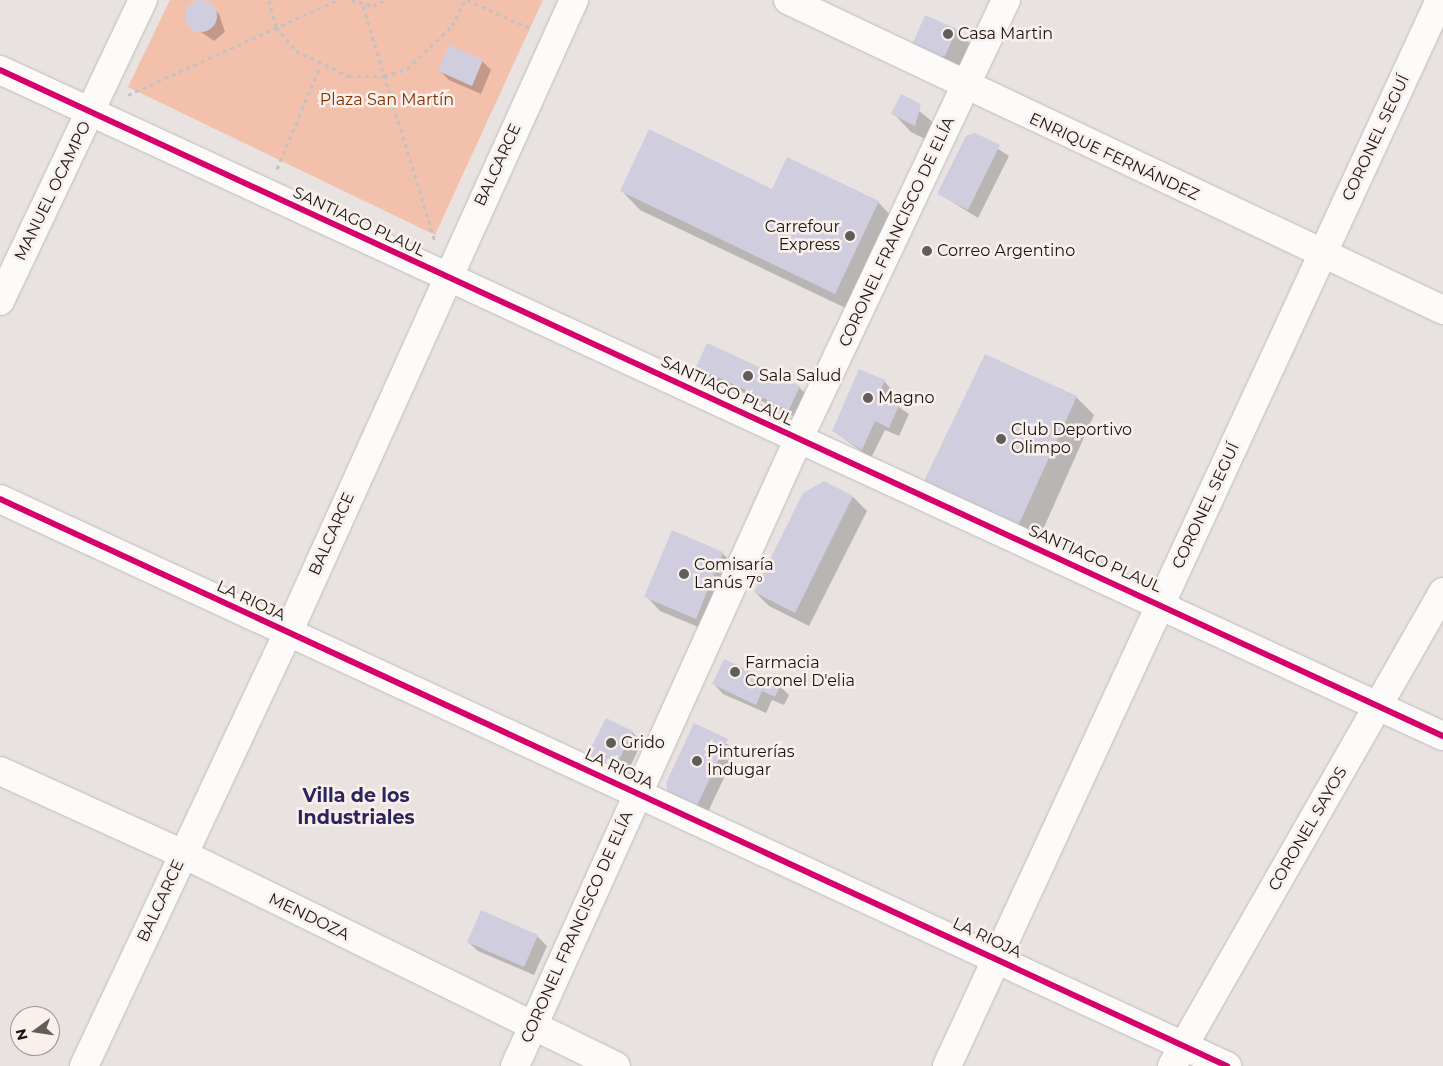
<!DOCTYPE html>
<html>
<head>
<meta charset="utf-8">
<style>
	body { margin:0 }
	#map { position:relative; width:1443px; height:1066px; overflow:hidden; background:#e8e3e1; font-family:Montserrat,sans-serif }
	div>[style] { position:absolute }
	.green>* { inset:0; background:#f3c0ab }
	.shadow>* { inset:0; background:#0003 }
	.building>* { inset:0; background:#d0cede }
	.round { border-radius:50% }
	.path>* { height:3px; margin-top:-1.5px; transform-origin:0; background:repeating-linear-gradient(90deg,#c3c2c1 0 4px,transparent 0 8px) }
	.roads { filter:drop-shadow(0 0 1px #bfbbba) drop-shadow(0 0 1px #bfbbba) }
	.minor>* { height:28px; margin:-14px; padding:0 14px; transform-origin:14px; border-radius:14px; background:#fcfbfa }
	.cycleway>* { height:6px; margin:-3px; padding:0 3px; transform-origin:3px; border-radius:3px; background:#d6006c }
	.dots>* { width:14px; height:14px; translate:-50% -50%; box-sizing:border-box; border:2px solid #f9efeb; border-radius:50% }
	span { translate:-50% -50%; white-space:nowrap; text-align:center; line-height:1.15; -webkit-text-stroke:5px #f9efeb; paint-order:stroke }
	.poi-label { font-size:16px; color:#181513 }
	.left { translate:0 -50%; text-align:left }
	.right { translate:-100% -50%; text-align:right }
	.park-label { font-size:16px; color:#802f00 }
	.street-label { font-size:16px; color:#181513 }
	.quarter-label { font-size:19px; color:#2a255f; font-weight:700 }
	.north { position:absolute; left:10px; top:1006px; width:50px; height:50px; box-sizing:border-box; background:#f9efeb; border:1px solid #9f9895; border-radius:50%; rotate:256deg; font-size:14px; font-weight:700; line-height:20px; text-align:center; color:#181513 }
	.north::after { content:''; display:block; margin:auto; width:18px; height:22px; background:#615d5b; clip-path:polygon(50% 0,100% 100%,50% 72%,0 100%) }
</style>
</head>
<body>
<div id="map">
	<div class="green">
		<div style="clip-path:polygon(170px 0,543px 0,435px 235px,128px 87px)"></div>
	</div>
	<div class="shadow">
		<div style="clip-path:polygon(196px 3px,209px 4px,219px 14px,225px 32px,214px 41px,188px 23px,189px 9px)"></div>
		<div style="clip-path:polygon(956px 30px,975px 49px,964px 74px,931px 65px)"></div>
		<div style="clip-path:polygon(482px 61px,491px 70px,481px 94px,449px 80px,440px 71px)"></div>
		<div style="clip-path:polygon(901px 96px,940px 128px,933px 143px,911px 132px,893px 113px)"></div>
		<div style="clip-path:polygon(975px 134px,1009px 156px,978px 218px,938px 193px)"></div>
		<div style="clip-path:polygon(772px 190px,878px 202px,896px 221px,854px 312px,640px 210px,622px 191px)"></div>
		<div style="clip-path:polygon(698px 366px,799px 387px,808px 396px,798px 418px,707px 376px)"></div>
		<div style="clip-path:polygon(884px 381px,893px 391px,889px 400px,909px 414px,899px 436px,885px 430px,871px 458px,833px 431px)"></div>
		<div style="clip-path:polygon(1076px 397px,1094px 415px,1037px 543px,925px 482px)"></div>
		<div style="clip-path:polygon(824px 483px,853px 497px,867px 511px,809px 626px,769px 606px,755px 592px)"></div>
		<div style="clip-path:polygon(722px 553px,737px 567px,710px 632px,660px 611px,646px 596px)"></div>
		<div style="clip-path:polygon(724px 660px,780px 686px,789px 695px,784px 705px,772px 700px,766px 713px,723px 694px,714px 684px)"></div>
		<div style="clip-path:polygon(695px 725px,737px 750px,707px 814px,669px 791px)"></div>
		<div style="clip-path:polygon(632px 732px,642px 742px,630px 767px,617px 773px,590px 754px)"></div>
		<div style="clip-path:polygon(537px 936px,547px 946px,534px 975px,478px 951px,468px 942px)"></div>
	</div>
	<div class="building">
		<div class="round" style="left:185px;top:0;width:32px;height:32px"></div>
		<div style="clip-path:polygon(925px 15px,957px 29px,945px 56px,935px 57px,911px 47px)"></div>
		<div style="clip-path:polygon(449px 45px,483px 60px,472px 86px,438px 71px)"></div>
		<div style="clip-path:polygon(901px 94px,921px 104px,915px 126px,891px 114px)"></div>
		<div style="clip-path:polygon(649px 129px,772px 189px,787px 157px,879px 201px,835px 294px,620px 191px)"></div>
		<div style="clip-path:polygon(975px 133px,1000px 145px,968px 210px,937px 194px,966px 136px)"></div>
		<div style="clip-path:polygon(707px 343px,800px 386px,789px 410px,696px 367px)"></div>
		<div style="clip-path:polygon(985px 354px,1077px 396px,1018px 526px,923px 483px)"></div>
		<div style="clip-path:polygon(859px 369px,885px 380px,879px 394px,900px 403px,889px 428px,875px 421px,862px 450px,832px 431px)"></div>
		<div style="clip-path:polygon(824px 481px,853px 496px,795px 613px,754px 592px,803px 493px)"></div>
		<div style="clip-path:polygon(672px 530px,723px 552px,696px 619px,644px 597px)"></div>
		<div style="clip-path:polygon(724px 659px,780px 685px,775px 697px,762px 691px,756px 705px,712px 684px)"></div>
		<div style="clip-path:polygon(606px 718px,633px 731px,620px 758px,607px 764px,588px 754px)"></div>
		<div style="clip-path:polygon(694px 723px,728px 739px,697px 806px,668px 792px,666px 783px)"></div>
		<div style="clip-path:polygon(481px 910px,538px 935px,524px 967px,467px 942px)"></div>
	</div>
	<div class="path">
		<div style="left:269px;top:0;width:28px;rotate:75deg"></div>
		<div style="left:276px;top:27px;width:31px;rotate:50deg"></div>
		<div style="left:296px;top:51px;width:59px;rotate:25.3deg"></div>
		<div style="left:349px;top:76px;width:35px"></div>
		<div style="left:384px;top:76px;width:24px;rotate:-17deg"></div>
		<div style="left:407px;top:69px;width:62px;rotate:-43.7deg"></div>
		<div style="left:452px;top:26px;width:29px;rotate:-63deg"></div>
		<div style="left:351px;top:0;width:23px;rotate:15deg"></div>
		<div style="left:373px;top:6px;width:14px;rotate:-25deg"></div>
		<div style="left:467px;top:0;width:71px;rotate:24deg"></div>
		<div style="left:363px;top:6px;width:247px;rotate:73deg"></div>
		<div style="left:128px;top:95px;width:230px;rotate:-24.4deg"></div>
		<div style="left:277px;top:169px;width:112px;rotate:-67.3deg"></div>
	</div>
	<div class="roads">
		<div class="minor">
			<div style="left:788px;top:0;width:725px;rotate:25.33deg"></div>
			<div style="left:0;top:70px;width:1589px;rotate:24.78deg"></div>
			<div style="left:0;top:301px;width:333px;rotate:-64.6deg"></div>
			<div style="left:0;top:499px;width:1352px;rotate:24.8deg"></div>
			<div style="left:0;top:771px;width:201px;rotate:24.4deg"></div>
			<div style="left:183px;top:854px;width:482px;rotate:26.1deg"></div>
			<div style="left:84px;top:1066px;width:479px;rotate:-64.8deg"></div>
			<div style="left:288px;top:633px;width:695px;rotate:-65.69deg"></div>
			<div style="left:515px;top:1066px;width:687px;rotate:-65.67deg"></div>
			<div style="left:798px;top:440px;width:487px;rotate:-64.7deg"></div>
			<div style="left:947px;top:1066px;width:1174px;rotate:-65.18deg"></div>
			<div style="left:1172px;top:1066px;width:546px;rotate:-60.24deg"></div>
		</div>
	</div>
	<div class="cycleway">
		<div style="left:0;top:70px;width:1589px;rotate:24.78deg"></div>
		<div style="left:0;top:499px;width:1352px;rotate:24.8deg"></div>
	</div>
	<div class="dots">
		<div style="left:948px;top:34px;background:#615d5b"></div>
		<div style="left:850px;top:236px;background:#615d5b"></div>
		<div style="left:927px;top:251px;background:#615d5b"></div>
		<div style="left:748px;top:376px;background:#615d5b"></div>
		<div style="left:868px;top:398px;background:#615d5b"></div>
		<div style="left:1001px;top:439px;background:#615d5b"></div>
		<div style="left:684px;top:574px;background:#615d5b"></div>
		<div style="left:735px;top:672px;background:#615d5b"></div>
		<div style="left:611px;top:743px;background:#615d5b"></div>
		<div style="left:697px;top:761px;background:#615d5b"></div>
	</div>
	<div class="poi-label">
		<span class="left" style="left:958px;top:34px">Casa Martin</span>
		<span class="right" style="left:840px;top:236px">Carrefour<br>Express</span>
		<span class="left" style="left:937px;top:251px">Correo Argentino</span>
		<span class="left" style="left:759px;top:376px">Sala Salud</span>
		<span class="left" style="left:878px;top:398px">Magno</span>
		<span class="left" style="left:1011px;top:439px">Club Deportivo<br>Olimpo</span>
		<span class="left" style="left:694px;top:574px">Comisaría<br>Lanús 7°</span>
		<span class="left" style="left:745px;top:672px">Farmacia<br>Coronel D'elia</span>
		<span class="left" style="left:621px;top:743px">Grido</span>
		<span class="left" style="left:707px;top:761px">Pinturerías<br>Indugar</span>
	</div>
	<div class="park-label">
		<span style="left:387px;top:100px">Plaza San Martín</span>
	</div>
	<div class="street-label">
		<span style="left:1376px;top:138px;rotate:-65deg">CORONEL SEGUÍ</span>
		<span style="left:1114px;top:157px;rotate:25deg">ENRIQUE FERNÁNDEZ</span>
		<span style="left:498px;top:165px;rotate:-65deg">BALCARCE</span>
		<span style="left:53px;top:191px;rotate:-64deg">MANUEL OCAMPO</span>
		<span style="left:359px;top:222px;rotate:25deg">SANTIAGO PLAUL</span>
		<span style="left:897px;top:232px;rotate:-65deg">CORONEL FRANCISCO DE ELÍA</span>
		<span style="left:727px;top:391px;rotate:25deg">SANTIAGO PLAUL</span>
		<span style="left:1206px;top:506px;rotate:-65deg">CORONEL SEGUÍ</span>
		<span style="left:332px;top:534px;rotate:-66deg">BALCARCE</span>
		<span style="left:1095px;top:559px;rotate:24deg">SANTIAGO PLAUL</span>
		<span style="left:251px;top:601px;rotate:25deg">LA RIOJA</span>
		<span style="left:619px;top:769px;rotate:25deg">LA RIOJA</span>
		<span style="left:1308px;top:829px;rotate:-60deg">CORONEL SAYOS</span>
		<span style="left:161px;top:901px;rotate:-65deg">BALCARCE</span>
		<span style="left:309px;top:917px;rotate:26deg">MENDOZA</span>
		<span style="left:577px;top:927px;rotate:-66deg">CORONEL FRANCISCO DE ELÍA</span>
		<span style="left:987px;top:938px;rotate:25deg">LA RIOJA</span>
	</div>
	<div class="quarter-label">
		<span style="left:356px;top:807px">Villa de los<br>Industriales</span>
	</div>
	<div class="north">N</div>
</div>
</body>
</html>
